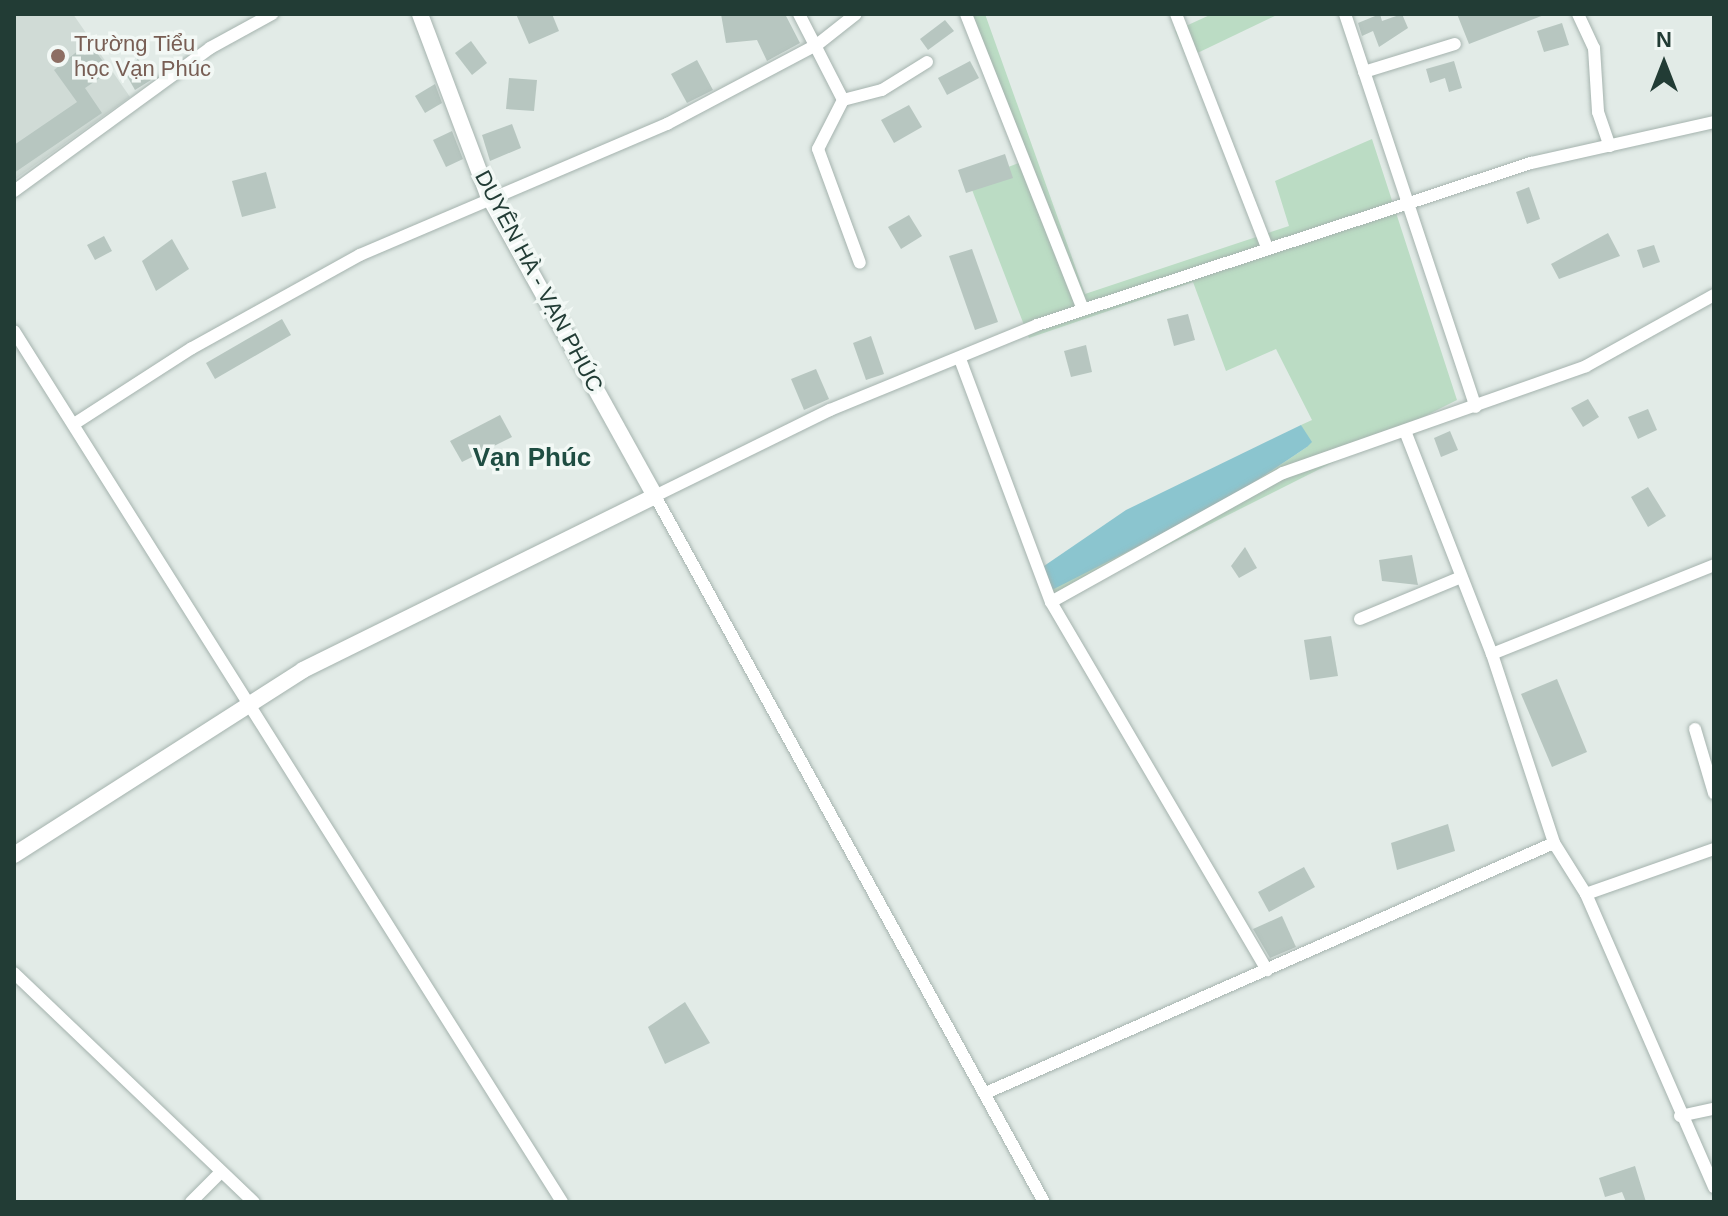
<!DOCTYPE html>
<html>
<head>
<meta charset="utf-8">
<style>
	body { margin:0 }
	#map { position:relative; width:1728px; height:1216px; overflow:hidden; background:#e2ebe7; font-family:Arial,sans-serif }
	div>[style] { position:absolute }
	.built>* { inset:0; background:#d0dbd6 }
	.green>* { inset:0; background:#bbdcc4 }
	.water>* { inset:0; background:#8bc5cf }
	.building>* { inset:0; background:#b7c6c0 }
	.roads { filter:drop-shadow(0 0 2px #a5b3ae) drop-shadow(0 0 2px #a5b3ae) }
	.minor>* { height:12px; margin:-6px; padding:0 6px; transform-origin:6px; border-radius:6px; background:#fff }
	.tertiary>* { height:16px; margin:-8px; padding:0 8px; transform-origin:8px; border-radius:8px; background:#fff }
	.dots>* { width:22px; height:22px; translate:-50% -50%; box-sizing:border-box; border:4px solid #f2f8f5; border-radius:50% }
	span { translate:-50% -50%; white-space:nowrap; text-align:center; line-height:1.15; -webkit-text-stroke:7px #f2f8f5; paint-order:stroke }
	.education-label { font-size:22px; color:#785e54 }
	.left { translate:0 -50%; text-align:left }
	.street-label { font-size:22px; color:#223c35 }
	.quarter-label { font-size:26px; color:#1f4d42; font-weight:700 }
	.frame { position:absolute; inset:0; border:16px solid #223c35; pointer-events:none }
	.north { position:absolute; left:1624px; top:24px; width:80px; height:80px; -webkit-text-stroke:6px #f2f8f5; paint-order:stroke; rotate:0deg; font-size:22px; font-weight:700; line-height:32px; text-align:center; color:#223c35 }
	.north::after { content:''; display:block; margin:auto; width:28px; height:36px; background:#223c35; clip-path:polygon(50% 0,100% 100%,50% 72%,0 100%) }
</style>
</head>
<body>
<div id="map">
	<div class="built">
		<div style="clip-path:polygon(14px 14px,73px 14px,130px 97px,14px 180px)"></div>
	</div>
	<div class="green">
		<div style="clip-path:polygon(969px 14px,985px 14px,1085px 294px,1289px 226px,1275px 181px,1372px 139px,1457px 400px,1053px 603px,1048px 589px,1223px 503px,1307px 447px,1301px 425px,1312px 420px,1276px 349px,1226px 371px,1193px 282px,1029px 338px,969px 182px,1021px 162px)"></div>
		<div style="clip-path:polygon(1212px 14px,1279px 14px,1187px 58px,1175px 31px)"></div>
	</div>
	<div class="water">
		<div style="clip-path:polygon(1301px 425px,1312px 442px,1307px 447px,1223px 503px,1052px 590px,1044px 566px,1126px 510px)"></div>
	</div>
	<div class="building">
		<div style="clip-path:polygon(516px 14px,552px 14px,559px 31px,529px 44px)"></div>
		<div style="clip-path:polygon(721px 14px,785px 14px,800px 43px,767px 61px,757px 40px,726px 43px)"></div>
		<div style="clip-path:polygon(1380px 14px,1382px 21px,1402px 14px,1408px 28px,1379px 47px,1373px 31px,1362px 36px,1358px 23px)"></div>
		<div style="clip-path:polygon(1457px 14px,1544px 14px,1544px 15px,1469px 44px)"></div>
		<div style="clip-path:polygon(945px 20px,954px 31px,928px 50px,920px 39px)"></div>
		<div style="clip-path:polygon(1562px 23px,1569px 45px,1544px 52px,1537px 31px)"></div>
		<div style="clip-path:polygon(471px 41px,487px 63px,472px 75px,455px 53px)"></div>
		<div style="clip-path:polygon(89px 42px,110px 71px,85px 88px,102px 113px,14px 173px,14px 145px,77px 102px,54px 70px)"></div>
		<div style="clip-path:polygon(138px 59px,151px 80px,135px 90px,123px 69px)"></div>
		<div style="clip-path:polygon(697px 60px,713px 90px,687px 103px,671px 74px)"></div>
		<div style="clip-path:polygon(970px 61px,979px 78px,947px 95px,938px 78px)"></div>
		<div style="clip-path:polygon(1454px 61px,1462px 88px,1449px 92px,1445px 78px,1430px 83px,1426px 69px)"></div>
		<div style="clip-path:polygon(509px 78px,537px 80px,534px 111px,506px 109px)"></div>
		<div style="clip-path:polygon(435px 84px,442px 103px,425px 113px,415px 96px)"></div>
		<div style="clip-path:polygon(909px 105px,922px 127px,894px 143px,881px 120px)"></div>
		<div style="clip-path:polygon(512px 124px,521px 148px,490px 161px,482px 135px)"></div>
		<div style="clip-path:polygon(452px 131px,463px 159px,446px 167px,433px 140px)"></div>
		<div style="clip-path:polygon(1005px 154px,1013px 178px,966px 193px,958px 170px)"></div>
		<div style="clip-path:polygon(266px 172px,276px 208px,242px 217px,232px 181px)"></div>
		<div style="clip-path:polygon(1529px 187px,1540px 219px,1527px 224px,1516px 192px)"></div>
		<div style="clip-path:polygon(909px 215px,922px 236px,901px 249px,888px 227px)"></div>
		<div style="clip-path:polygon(1608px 233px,1620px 256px,1559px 279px,1551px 264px)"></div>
		<div style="clip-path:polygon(104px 236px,112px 251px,95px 260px,87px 245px)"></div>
		<div style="clip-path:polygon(172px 239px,189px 269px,156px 291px,142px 261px)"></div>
		<div style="clip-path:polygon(1654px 245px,1660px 262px,1643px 268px,1637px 250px)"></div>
		<div style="clip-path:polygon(972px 249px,998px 322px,975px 330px,949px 256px)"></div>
		<div style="clip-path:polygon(1188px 314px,1195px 340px,1174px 346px,1167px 319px)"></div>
		<div style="clip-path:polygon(282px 319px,291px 335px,215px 379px,206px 363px)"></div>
		<div style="clip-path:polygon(871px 336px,884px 374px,866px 380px,853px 343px)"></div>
		<div style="clip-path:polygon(1086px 345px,1092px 372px,1071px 377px,1064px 351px)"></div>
		<div style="clip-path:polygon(816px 369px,829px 399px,804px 410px,791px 379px)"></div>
		<div style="clip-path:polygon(1588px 399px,1599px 417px,1583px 427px,1571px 408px)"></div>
		<div style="clip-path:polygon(1648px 409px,1657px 430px,1638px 439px,1628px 417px)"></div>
		<div style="clip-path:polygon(500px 415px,512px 437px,462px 462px,450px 441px)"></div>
		<div style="clip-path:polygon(1450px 431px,1458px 450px,1441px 457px,1434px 438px)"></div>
		<div style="clip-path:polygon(1648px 487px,1666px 516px,1648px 527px,1631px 497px)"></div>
		<div style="clip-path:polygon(1245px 547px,1257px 568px,1239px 578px,1231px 566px)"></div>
		<div style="clip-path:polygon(1412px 555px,1418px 585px,1382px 581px,1379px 560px)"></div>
		<div style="clip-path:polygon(1331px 636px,1338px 676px,1310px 680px,1304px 640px)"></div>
		<div style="clip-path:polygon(1557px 679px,1587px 752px,1552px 767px,1521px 694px)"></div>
		<div style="clip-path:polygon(1448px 824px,1455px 851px,1397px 870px,1391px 843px)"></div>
		<div style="clip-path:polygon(1304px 867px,1315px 887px,1269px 912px,1258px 892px)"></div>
		<div style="clip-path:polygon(1282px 916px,1296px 947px,1270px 958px,1253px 929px)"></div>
		<div style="clip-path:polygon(685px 1002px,710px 1043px,665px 1064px,648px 1027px)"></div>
		<div style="clip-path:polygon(1635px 1166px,1646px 1202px,1626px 1202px,1622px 1192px,1605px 1197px,1599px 1178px)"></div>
	</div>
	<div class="roads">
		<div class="minor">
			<div style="left:799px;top:14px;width:97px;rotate:62.9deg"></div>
			<div style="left:843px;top:100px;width:40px;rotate:-14.4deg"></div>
			<div style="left:882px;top:90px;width:53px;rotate:-31.9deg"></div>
			<div style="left:966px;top:14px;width:317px;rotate:68.4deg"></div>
			<div style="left:1176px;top:14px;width:248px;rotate:68.7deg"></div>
			<div style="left:1345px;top:14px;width:414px;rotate:71.6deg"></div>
			<div style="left:1578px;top:14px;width:38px;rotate:65deg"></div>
			<div style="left:1594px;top:48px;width:64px;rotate:86.4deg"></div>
			<div style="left:1598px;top:112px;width:36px;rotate:71deg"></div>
			<div style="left:1364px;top:72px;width:95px;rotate:-17.1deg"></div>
			<div style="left:843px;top:100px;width:55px;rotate:117deg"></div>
			<div style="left:818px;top:149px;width:121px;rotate:69.8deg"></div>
			<div style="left:14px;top:191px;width:243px;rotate:-36.1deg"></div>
			<div style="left:210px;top:48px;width:71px;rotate:-28.7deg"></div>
			<div style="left:14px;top:331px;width:1029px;rotate:57.82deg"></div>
			<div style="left:960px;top:359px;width:259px;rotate:69.5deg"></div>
			<div style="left:1051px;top:602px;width:427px;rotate:59.6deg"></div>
			<div style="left:74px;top:424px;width:140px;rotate:-32.8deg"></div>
			<div style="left:192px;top:348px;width:192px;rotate:-29deg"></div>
			<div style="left:360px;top:255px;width:334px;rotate:-23.1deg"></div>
			<div style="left:667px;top:124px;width:171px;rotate:-27.9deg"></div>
			<div style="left:818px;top:44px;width:48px;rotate:-38.3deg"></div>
			<div style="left:1405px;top:431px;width:239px;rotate:68.7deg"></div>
			<div style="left:1492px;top:654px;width:199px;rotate:71.8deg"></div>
			<div style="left:1554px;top:843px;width:60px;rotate:57.9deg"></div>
			<div style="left:1586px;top:894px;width:320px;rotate:66.4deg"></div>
			<div style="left:1051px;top:602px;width:265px;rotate:-29.1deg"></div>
			<div style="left:1283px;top:473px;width:321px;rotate:-19.4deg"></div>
			<div style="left:1586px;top:366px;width:146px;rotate:-29deg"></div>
			<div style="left:1360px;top:619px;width:107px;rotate:-22.5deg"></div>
			<div style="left:1492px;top:654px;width:239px;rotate:-21.8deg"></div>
			<div style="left:1695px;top:729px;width:67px;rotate:73.5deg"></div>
			<div style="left:1586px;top:894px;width:136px;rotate:-19.4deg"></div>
			<div style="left:14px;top:973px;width:332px;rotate:43.7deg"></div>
			<div style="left:988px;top:1092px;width:618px;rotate:-23.75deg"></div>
			<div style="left:1680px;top:1116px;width:35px;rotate:-12deg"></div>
			<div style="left:191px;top:1202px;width:42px;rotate:-45deg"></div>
			<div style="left:1044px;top:1202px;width:806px;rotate:-118.85deg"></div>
			<div style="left:655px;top:496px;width:195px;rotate:-26.2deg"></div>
			<div style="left:830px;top:410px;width:224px;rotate:-22.3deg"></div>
			<div style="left:1037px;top:325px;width:520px;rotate:-18.16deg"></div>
			<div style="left:1531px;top:163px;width:188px;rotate:-12.6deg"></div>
		</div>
		<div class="tertiary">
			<div style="left:14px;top:855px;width:343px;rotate:-32.6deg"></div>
			<div style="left:303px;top:670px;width:393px;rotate:-26.3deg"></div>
			<div style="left:655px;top:496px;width:344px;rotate:-119deg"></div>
			<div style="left:488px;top:195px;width:193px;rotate:-110.6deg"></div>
		</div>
	</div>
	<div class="dots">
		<div style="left:58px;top:56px;background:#8d6e63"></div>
	</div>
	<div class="education-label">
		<span class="left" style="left:74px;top:56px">Trường Tiểu<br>học Vạn Phúc</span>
	</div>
	<div class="street-label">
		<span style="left:539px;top:281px;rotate:62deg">DUYÊN HÀ - VẠN PHÚC</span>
	</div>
	<div class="quarter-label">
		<span style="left:532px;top:458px">Vạn Phúc</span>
	</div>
	<div class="frame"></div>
	<div class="north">N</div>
</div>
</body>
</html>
